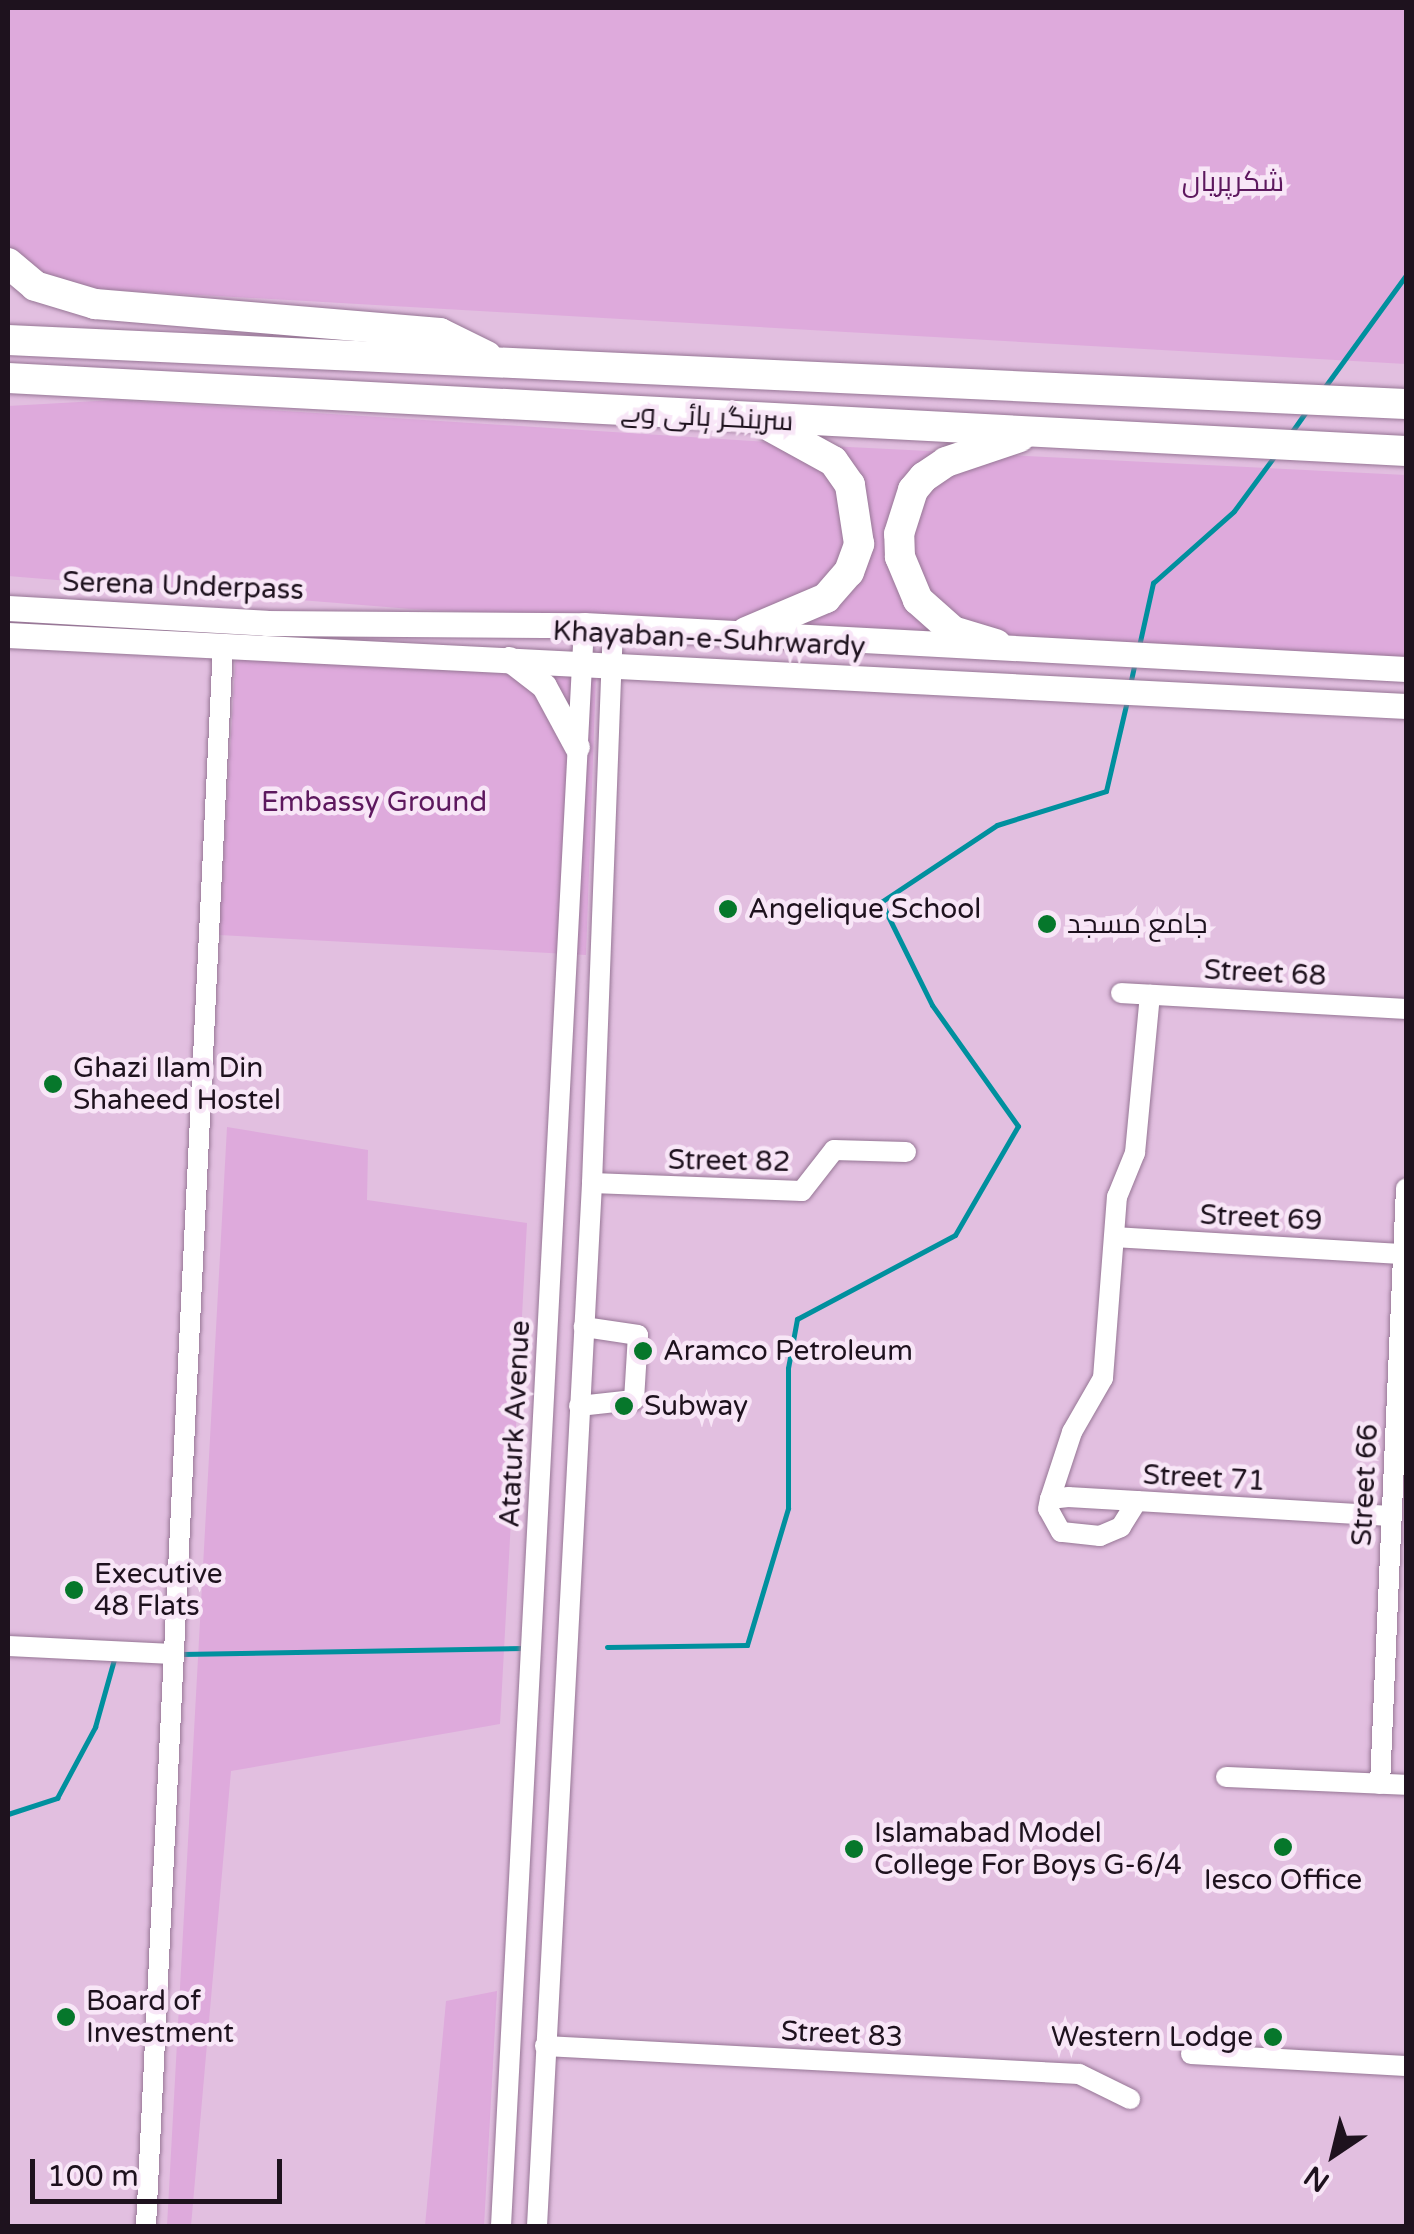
<!DOCTYPE html>
<html>
<head>
<meta charset="utf-8">
<style>
	body { margin:0 }
	#map { position:relative; width:1414px; height:2234px; overflow:hidden; background:#e2bfe0; font-family:"Varela Round",Cairo,sans-serif }
	div>[style] { position:absolute }
	.green>* { inset:0; background:#deaadc }
	.stream>* { height:5px; margin:-2.5px; padding:0 2.5px; transform-origin:2.5px; border-radius:2.5px; background:#00909e }
	.roads { filter:drop-shadow(0 0 2px #967695) drop-shadow(0 0 2px #967695) }
	.minor>* { height:20px; margin:-10px; padding:0 10px; transform-origin:10px; border-radius:10px; background:#fff }
	.major>* { height:25px; margin:-12.5px; padding:0 12.5px; transform-origin:12.5px; border-radius:12.5px; background:#fff }
	.highway>* { height:30px; margin:-15px; padding:0 15px; transform-origin:15px; border-radius:15px; background:#fff }
	.dots>* { width:28px; height:28px; translate:-50% -50%; box-sizing:border-box; border:5px solid #f8e6f7; border-radius:50% }
	span { translate:-50% -50%; white-space:nowrap; text-align:center; line-height:1.15; -webkit-text-stroke:9px #f8e6f7; paint-order:stroke }
	.park-label { font-size:28px; color:#5d185e }
	.street-label { font-size:28px; color:#1e121e }
	.poi-label { font-size:28px; color:#1e121e }
	.left { translate:0 -50%; text-align:left }
	.right { translate:-100% -50%; text-align:right }
	.frame { position:absolute; inset:0; border:10px solid #1e121e; pointer-events:none }
	.north { position:absolute; left:1284px; top:2104px; width:100px; height:100px; -webkit-text-stroke:8px #f8e6f7; paint-order:stroke; rotate:215deg; font-size:28px; font-weight:700; line-height:40px; text-align:center; color:#1e121e }
	.north::after { content:''; display:block; margin:auto; width:35px; height:45px; background:#1e121e; clip-path:polygon(50% 0,100% 100%,50% 72%,0 100%) }
	.scale { position:absolute; left:30px; top:2159px; width:252px; height:45px; box-sizing:border-box; border:5px solid #1e121e; border-top:0; padding-left:12px; font-size:30px; line-height:35px; white-space:nowrap; color:#1e121e; -webkit-text-stroke:8px #f8e6f7; paint-order:stroke }
</style>
</head>
<body>
<div id="map">
	<div class="green">
		<div style="clip-path:polygon(8px 8px,1406px 8px,1406px 364px,8px 284px)"></div>
		<div style="clip-path:polygon(115px 400px,829px 446px,1406px 475px,1406px 660px,411px 609px,8px 576px,8px 406px)"></div>
		<div style="clip-path:polygon(236px 652px,596px 674px,586px 955px,219px 935px)"></div>
		<div style="clip-path:polygon(227px 1127px,368px 1150px,367px 1200px,527px 1223px,500px 1724px,231px 1771px,191px 2226px,167px 2226px)"></div>
		<div style="clip-path:polygon(497px 1991px,484px 2226px,425px 2226px,446px 2001px)"></div>
	</div>
	<div class="stream">
		<div style="left:1324px;top:388px;width:140px;rotate:-54deg"></div>
		<div style="left:1291px;top:433px;width:29px;rotate:-55deg"></div>
		<div style="left:1139px;top:646px;width:65px;rotate:-77.5deg"></div>
		<div style="left:1153px;top:583px;width:108px;rotate:-41.6deg"></div>
		<div style="left:1234px;top:511px;width:71px;rotate:-53.6deg"></div>
		<div style="left:1130px;top:685px;width:24px;rotate:-78deg"></div>
		<div style="left:607px;top:1647px;width:140px;rotate:-0.8deg"></div>
		<div style="left:747px;top:1645px;width:143px;rotate:-73.3deg"></div>
		<div style="left:788px;top:1508px;width:140px;rotate:-90deg"></div>
		<div style="left:788px;top:1368px;width:50px;rotate:-79.6deg"></div>
		<div style="left:797px;top:1319px;width:179px;rotate:-28deg"></div>
		<div style="left:955px;top:1235px;width:126px;rotate:-60deg"></div>
		<div style="left:1018px;top:1126px;width:148px;rotate:-125.4deg"></div>
		<div style="left:932px;top:1005px;width:115px;rotate:-116.3deg"></div>
		<div style="left:881px;top:902px;width:139px;rotate:-33.6deg"></div>
		<div style="left:997px;top:825px;width:114px;rotate:-17.3deg"></div>
		<div style="left:1106px;top:791px;width:92px;rotate:-76.9deg"></div>
		<div style="left:181px;top:1654px;width:343px;rotate:-1deg"></div>
		<div style="left:8px;top:1814px;width:52px;rotate:-18.1deg"></div>
		<div style="left:57px;top:1798px;width:81px;rotate:-61.8deg"></div>
		<div style="left:95px;top:1727px;width:74px;rotate:-74.3deg"></div>
	</div>
	<div class="roads">
		<div class="minor">
			<div style="left:1121px;top:993px;width:285px;rotate:3.2deg"></div>
			<div style="left:592px;top:1183px;width:210px;rotate:2.2deg"></div>
			<div style="left:802px;top:1191px;width:52px;rotate:-52deg"></div>
			<div style="left:834px;top:1150px;width:72px;rotate:1.6deg"></div>
			<div style="left:1115px;top:1237px;width:289px;rotate:3.4deg"></div>
			<div style="left:579px;top:1406px;width:55px;rotate:-6.2deg"></div>
			<div style="left:634px;top:1400px;width:65px;rotate:-86.5deg"></div>
			<div style="left:638px;top:1335px;width:55px;rotate:-171.6deg"></div>
			<div style="left:1050px;top:1499px;width:71px;rotate:-71.8deg"></div>
			<div style="left:1072px;top:1432px;width:62px;rotate:-60.1deg"></div>
			<div style="left:1103px;top:1378px;width:182px;rotate:-85.6deg"></div>
			<div style="left:1117px;top:1197px;width:48px;rotate:-67.8deg"></div>
			<div style="left:1135px;top:1153px;width:159px;rotate:-84.6deg"></div>
			<div style="left:1137px;top:1501px;width:31px;rotate:122deg"></div>
			<div style="left:1121px;top:1527px;width:23px;rotate:157deg"></div>
			<div style="left:1100px;top:1536px;width:39px;rotate:-174deg"></div>
			<div style="left:1061px;top:1532px;width:26px;rotate:-119deg"></div>
			<div style="left:1048px;top:1509px;width:10px;rotate:-79deg"></div>
			<div style="left:1050px;top:1499px;width:18px;rotate:-6deg"></div>
			<div style="left:1068px;top:1497px;width:69px;rotate:3.3deg"></div>
			<div style="left:1137px;top:1501px;width:254px;rotate:3.4deg"></div>
			<div style="left:8px;top:1646px;width:165px;rotate:2.8deg"></div>
			<div style="left:1226px;top:1777px;width:180px;rotate:2.5deg"></div>
			<div style="left:1380px;top:1784px;width:596px;rotate:-87.5deg"></div>
			<div style="left:545px;top:2046px;width:535px;rotate:3deg"></div>
			<div style="left:1079px;top:2074px;width:57px;rotate:26.1deg"></div>
			<div style="left:1191px;top:2054px;width:215px;rotate:3.2deg"></div>
			<div style="left:146px;top:2226px;width:1583px;rotate:-87.21deg"></div>
			<div style="left:501px;top:2226px;width:1603px;rotate:-87.03deg"></div>
			<div style="left:537px;top:2226px;width:1044px;rotate:-86.98deg"></div>
			<div style="left:592px;top:1183px;width:556px;rotate:-87.84deg"></div>
		</div>
		<div class="major">
			<div style="left:8px;top:608px;width:258px;rotate:3.3deg"></div>
			<div style="left:266px;top:623px;width:318px;rotate:0.4deg"></div>
			<div style="left:584px;top:625px;width:823px;rotate:3.06deg"></div>
			<div style="left:8px;top:635px;width:1400px;rotate:2.91deg"></div>
			<div style="left:509px;top:659px;width:44px;rotate:37.6deg"></div>
			<div style="left:544px;top:686px;width:69px;rotate:61.6deg"></div>
		</div>
		<div class="highway">
			<div style="left:8px;top:263px;width:35px;rotate:40deg"></div>
			<div style="left:35px;top:286px;width:63px;rotate:16.7deg"></div>
			<div style="left:95px;top:304px;width:346px;rotate:4.8deg"></div>
			<div style="left:440px;top:333px;width:52px;rotate:26.1deg"></div>
			<div style="left:8px;top:340px;width:1399px;rotate:2.62deg"></div>
			<div style="left:8px;top:378px;width:1400px;rotate:2.99deg"></div>
			<div style="left:746px;top:632px;width:87px;rotate:-23deg"></div>
			<div style="left:826px;top:598px;width:35px;rotate:-49deg"></div>
			<div style="left:849px;top:572px;width:30px;rotate:-70deg"></div>
			<div style="left:859px;top:544px;width:60px;rotate:-98.7deg"></div>
			<div style="left:850px;top:485px;width:29px;rotate:-125deg"></div>
			<div style="left:833px;top:461px;width:71px;rotate:-151.3deg"></div>
			<div style="left:996px;top:644px;width:45px;rotate:-163.2deg"></div>
			<div style="left:953px;top:631px;width:47px;rotate:-138.5deg"></div>
			<div style="left:918px;top:600px;width:47px;rotate:-112.7deg"></div>
			<div style="left:900px;top:557px;width:23px;rotate:-92deg"></div>
			<div style="left:899px;top:534px;width:46px;rotate:-72.3deg"></div>
			<div style="left:913px;top:490px;width:17px;rotate:-50deg"></div>
			<div style="left:924px;top:477px;width:27px;rotate:-34deg"></div>
			<div style="left:946px;top:462px;width:78px;rotate:-18.7deg"></div>
		</div>
	</div>
	<div class="dots">
		<div style="left:728px;top:909px;background:#06772b"></div>
		<div style="left:1047px;top:924px;background:#06772b"></div>
		<div style="left:53px;top:1084px;background:#06772b"></div>
		<div style="left:643px;top:1351px;background:#06772b"></div>
		<div style="left:624px;top:1406px;background:#06772b"></div>
		<div style="left:74px;top:1590px;background:#06772b"></div>
		<div style="left:1283px;top:1847px;background:#06772b"></div>
		<div style="left:854px;top:1849px;background:#06772b"></div>
		<div style="left:66px;top:2017px;background:#06772b"></div>
		<div style="left:1273px;top:2037px;background:#06772b"></div>
	</div>
	<div class="park-label">
		<span style="left:1233px;top:182px">شکرپریاں</span>
		<span style="left:374px;top:802px">Embassy Ground</span>
	</div>
	<div class="street-label">
		<span style="left:707px;top:417px;rotate:3deg">سرینگر ہائی وے</span>
		<span style="left:183px;top:586px;rotate:2deg">Serena Underpass</span>
		<span style="left:709px;top:639px;rotate:3deg">Khayaban-e-Suhrwardy</span>
		<span style="left:1265px;top:973px;rotate:3deg">Street 68</span>
		<span style="left:729px;top:1161px;rotate:1deg">Street 82</span>
		<span style="left:1261px;top:1218px;rotate:3deg">Street 69</span>
		<span style="left:515px;top:1424px;rotate:-87deg">Ataturk Avenue</span>
		<span style="left:1204px;top:1478px;rotate:3deg">Street 71</span>
		<span style="left:1365px;top:1485px;rotate:-87deg">Street 66</span>
		<span style="left:842px;top:2034px;rotate:3deg">Street 83</span>
	</div>
	<div class="poi-label">
		<span class="left" style="left:748px;top:909px">Angelique School</span>
		<span class="left" style="left:1067px;top:924px">جامع مسجد</span>
		<span class="left" style="left:73px;top:1084px">Ghazi Ilam Din<br>Shaheed Hostel</span>
		<span class="left" style="left:663px;top:1351px">Aramco Petroleum</span>
		<span class="left" style="left:644px;top:1406px">Subway</span>
		<span class="left" style="left:94px;top:1590px">Executive<br>48 Flats</span>
		<span class="left" style="left:874px;top:1849px">Islamabad Model<br>College For Boys G-6/4</span>
		<span style="left:1283px;top:1880px">Iesco Office</span>
		<span class="left" style="left:86px;top:2017px">Board of<br>Investment</span>
		<span class="right" style="left:1253px;top:2037px">Western Lodge</span>
	</div>
	<div class="frame"></div>
	<div class="north">N</div>
	<div class="scale">100 m</div>
</div>
</body>
</html>
